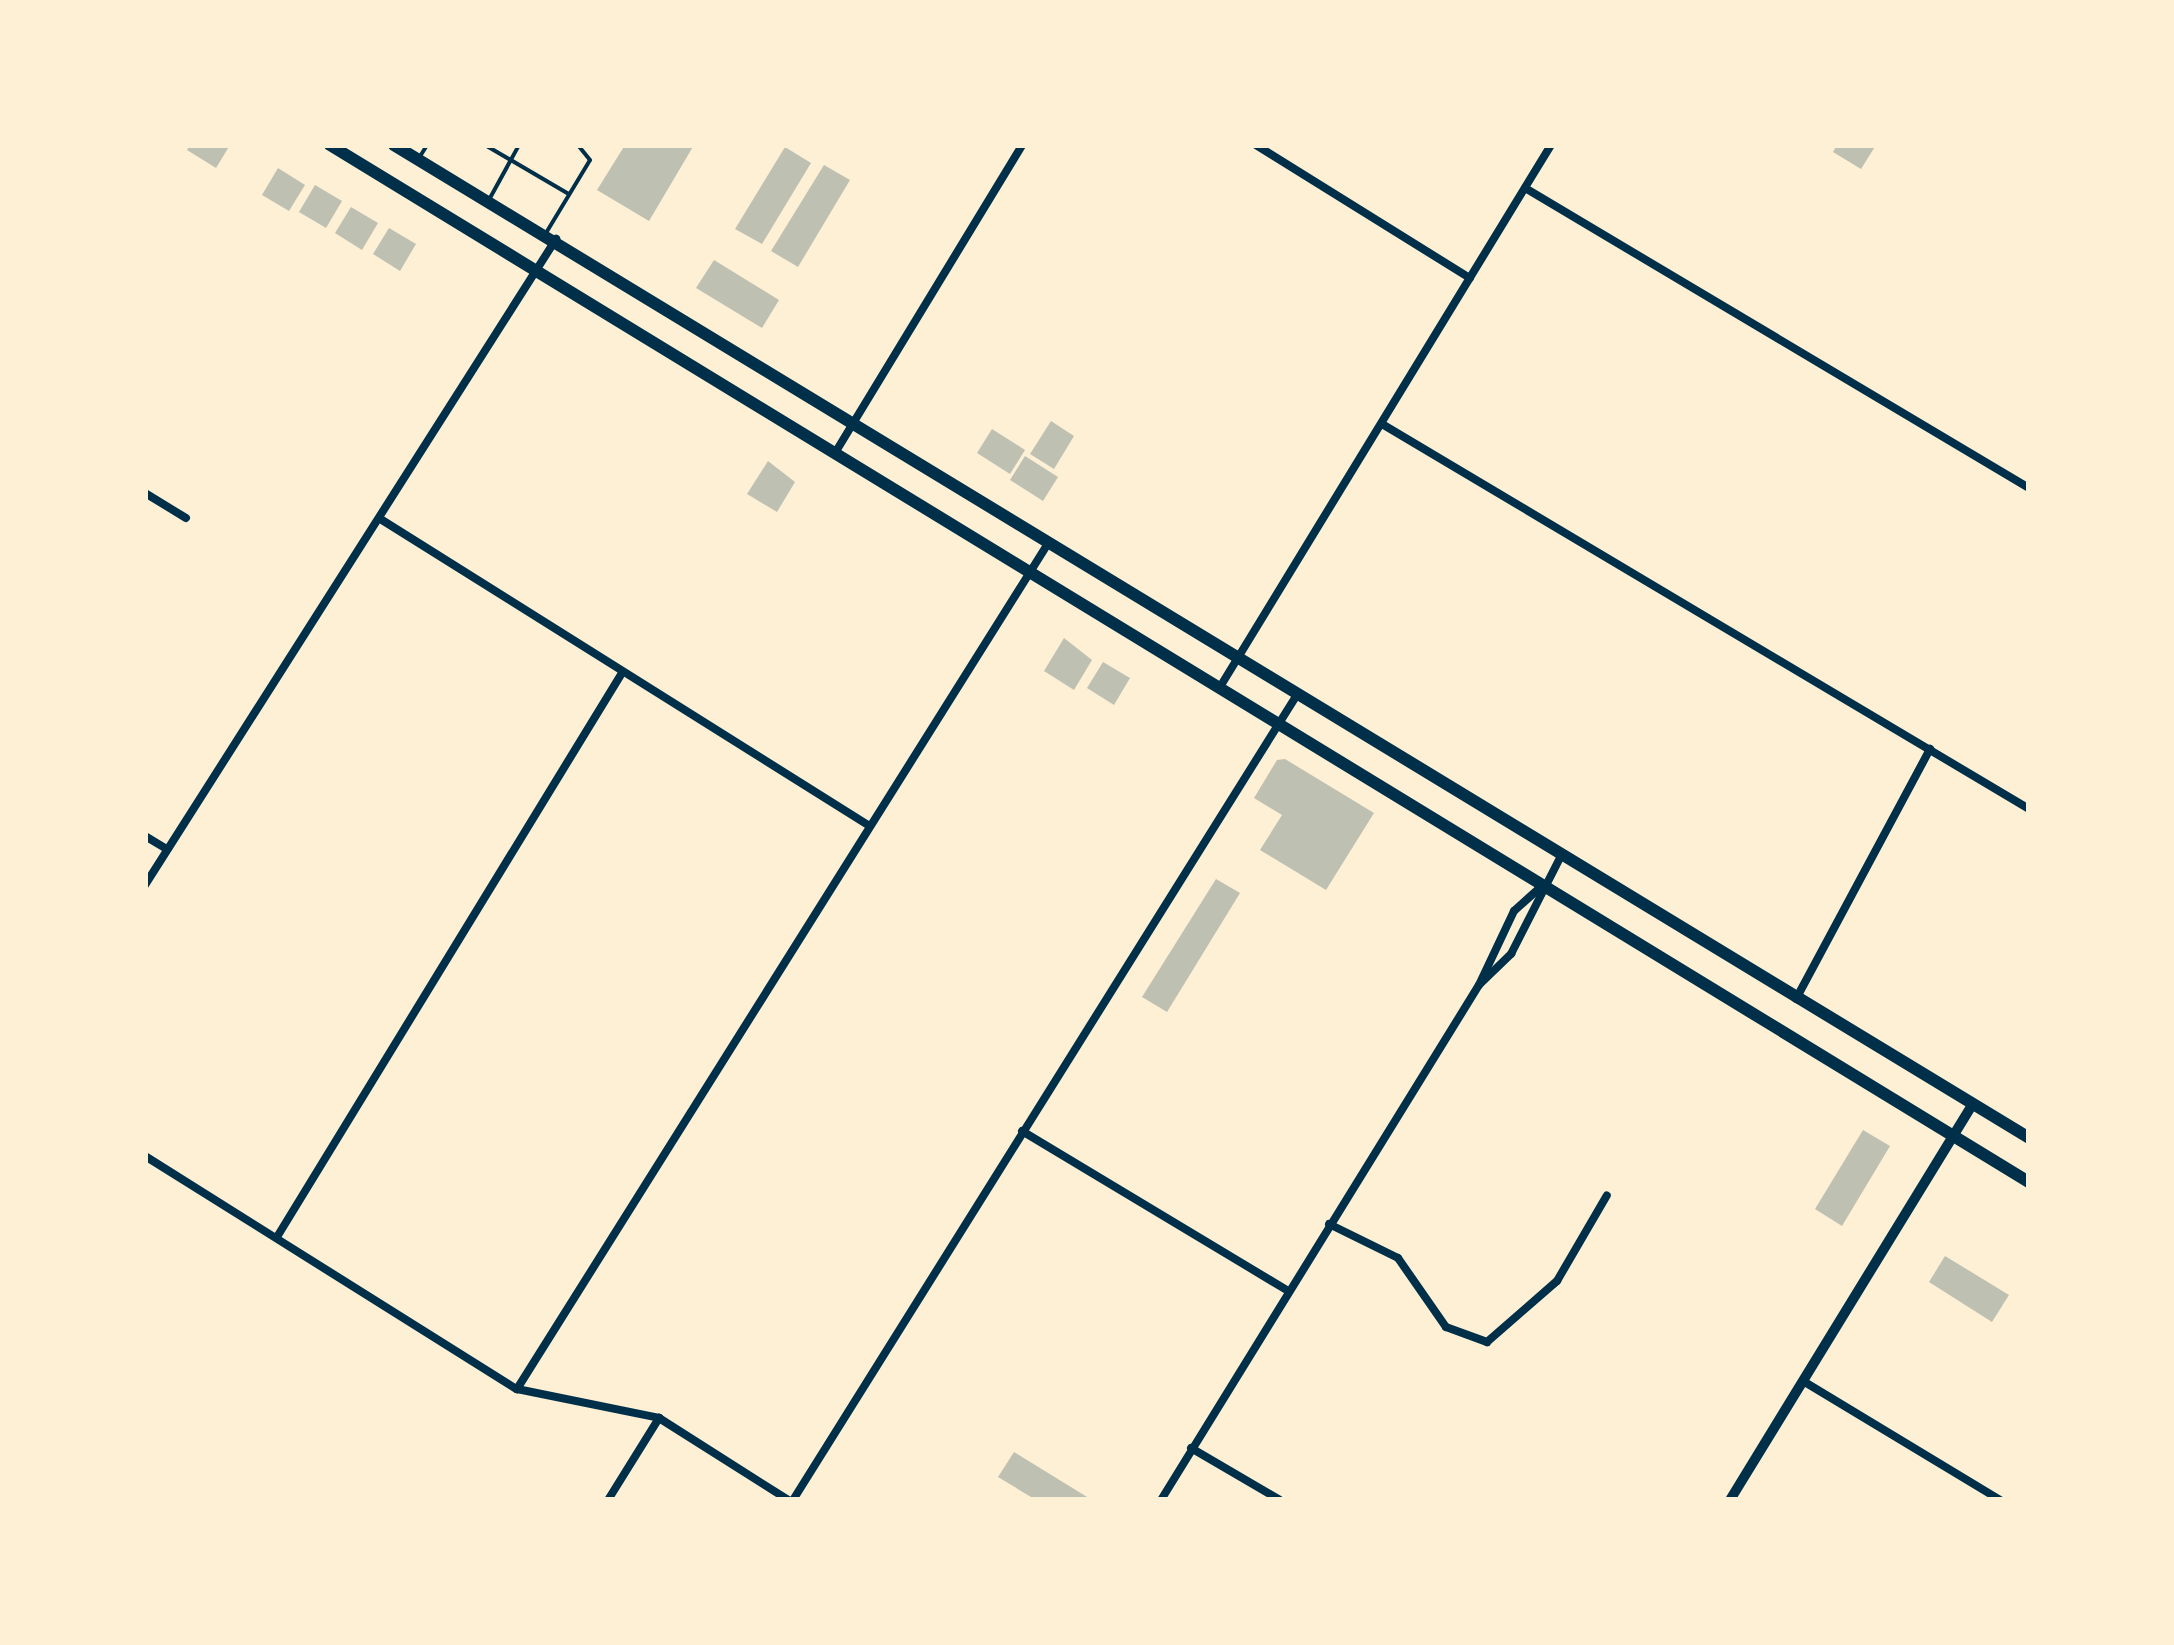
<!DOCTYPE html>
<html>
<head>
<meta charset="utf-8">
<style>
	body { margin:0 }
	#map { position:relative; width:2174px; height:1645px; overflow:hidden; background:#fdf0d5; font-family:Ubuntu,sans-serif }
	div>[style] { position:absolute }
	.building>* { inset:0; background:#bec0b2 }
	.service>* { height:4px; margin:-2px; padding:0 2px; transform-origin:2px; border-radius:2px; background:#003049 }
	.minor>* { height:8px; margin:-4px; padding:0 4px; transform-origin:4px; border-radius:4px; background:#003049 }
	.tertiary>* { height:10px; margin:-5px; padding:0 5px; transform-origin:5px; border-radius:5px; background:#003049 }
	.trunk>* { height:12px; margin:-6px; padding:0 6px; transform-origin:6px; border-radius:6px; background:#003049 }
	span { translate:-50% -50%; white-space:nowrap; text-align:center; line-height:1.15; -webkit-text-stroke:8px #fdf0d5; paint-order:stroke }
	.frame { position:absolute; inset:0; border:148px solid #fdf0d5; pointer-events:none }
</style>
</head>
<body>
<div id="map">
	<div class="building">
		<div style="clip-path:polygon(190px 145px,230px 145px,216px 168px,187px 150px)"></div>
		<div style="clip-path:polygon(625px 145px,694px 145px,649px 221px,597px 190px)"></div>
		<div style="clip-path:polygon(1837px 145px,1876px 145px,1861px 169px,1833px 152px)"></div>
		<div style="clip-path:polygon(785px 147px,811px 163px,762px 244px,735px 229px)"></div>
		<div style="clip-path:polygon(824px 165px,850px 180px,798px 267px,771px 251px)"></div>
		<div style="clip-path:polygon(278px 168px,305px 185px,289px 211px,262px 195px)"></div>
		<div style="clip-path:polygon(315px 185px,342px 201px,326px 228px,299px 212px)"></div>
		<div style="clip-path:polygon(351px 207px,378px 223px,362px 250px,335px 233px)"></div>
		<div style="clip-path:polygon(389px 228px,416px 244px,400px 271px,373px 254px)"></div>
		<div style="clip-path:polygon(714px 260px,779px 300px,762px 328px,696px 288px)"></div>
		<div style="clip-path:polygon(1051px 421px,1074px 436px,1054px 469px,1030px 454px)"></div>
		<div style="clip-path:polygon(992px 429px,1025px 450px,1010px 474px,977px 453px)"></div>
		<div style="clip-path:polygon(1025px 456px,1058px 477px,1043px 501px,1010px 480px)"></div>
		<div style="clip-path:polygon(768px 461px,795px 482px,777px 512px,747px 494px)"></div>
		<div style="clip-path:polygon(1064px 638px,1092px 660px,1074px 690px,1044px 671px)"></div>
		<div style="clip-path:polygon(1103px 662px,1130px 678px,1114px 705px,1087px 688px)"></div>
		<div style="clip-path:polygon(1285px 759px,1374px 813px,1326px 890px,1260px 850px,1282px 815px,1254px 798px,1277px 760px)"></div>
		<div style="clip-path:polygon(1216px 879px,1240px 893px,1167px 1012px,1142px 997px)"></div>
		<div style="clip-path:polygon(1863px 1130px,1890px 1146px,1842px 1226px,1815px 1209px)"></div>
		<div style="clip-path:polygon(1945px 1256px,2009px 1295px,1992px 1322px,1929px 1282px)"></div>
		<div style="clip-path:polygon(1014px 1452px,1092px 1500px,1036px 1500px,998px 1477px)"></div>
	</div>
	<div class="service">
		<div style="left:485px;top:145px;width:97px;rotate:30.3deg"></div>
		<div style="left:419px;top:158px;width:15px;rotate:-58deg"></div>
		<div style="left:490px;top:198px;width:60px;rotate:-61.3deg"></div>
		<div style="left:546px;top:233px;width:85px;rotate:-58.9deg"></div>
		<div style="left:590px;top:160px;width:19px;rotate:-129deg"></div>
	</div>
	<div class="minor">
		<div style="left:1256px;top:145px;width:252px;rotate:31.9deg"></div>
		<div style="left:1525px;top:188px;width:587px;rotate:30.76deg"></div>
		<div style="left:1382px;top:424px;width:753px;rotate:30.75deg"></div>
		<div style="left:835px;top:453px;width:360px;rotate:-58.7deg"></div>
		<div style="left:145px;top:493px;width:48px;rotate:31.4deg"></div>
		<div style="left:382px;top:520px;width:574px;rotate:32.11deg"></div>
		<div style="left:1220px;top:687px;width:635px;rotate:-58.59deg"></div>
		<div style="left:145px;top:836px;width:26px;rotate:31deg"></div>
		<div style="left:145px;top:885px;width:766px;rotate:-57.53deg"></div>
		<div style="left:1479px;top:985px;width:45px;rotate:-44.1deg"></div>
		<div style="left:1511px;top:954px;width:112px;rotate:-63deg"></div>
		<div style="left:1796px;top:999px;width:284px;rotate:-61.8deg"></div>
		<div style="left:1022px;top:1131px;width:310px;rotate:31deg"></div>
		<div style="left:145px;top:1156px;width:439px;rotate:32.1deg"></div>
		<div style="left:517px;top:1389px;width:145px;rotate:11.5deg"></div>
		<div style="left:659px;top:1418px;width:153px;rotate:32.4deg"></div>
		<div style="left:1329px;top:1224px;width:77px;rotate:26.2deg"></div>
		<div style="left:1398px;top:1258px;width:84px;rotate:55.2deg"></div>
		<div style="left:1446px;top:1327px;width:44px;rotate:20.1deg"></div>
		<div style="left:1487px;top:1342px;width:93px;rotate:-41.1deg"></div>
		<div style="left:1557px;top:1281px;width:99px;rotate:-59.8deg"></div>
		<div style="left:277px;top:1237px;width:661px;rotate:-58.55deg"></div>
		<div style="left:1803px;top:1381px;width:230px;rotate:31.1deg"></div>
		<div style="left:517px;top:1389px;width:1000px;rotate:-57.87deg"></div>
		<div style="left:1191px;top:1448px;width:103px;rotate:30.3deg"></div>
		<div style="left:608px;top:1500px;width:97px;rotate:-58.1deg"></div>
		<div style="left:793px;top:1500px;width:952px;rotate:-57.96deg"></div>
		<div style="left:1161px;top:1500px;width:605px;rotate:-58.31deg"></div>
		<div style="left:1479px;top:985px;width:82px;rotate:-64.7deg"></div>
		<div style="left:1514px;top:911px;width:40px;rotate:-42deg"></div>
	</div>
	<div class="tertiary">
		<div style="left:1730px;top:1500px;width:465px;rotate:-58.5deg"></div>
	</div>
	<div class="trunk">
		<div style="left:330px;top:145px;width:1990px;rotate:31.4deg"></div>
		<div style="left:394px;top:145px;width:1913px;rotate:31.27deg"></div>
	</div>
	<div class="frame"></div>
</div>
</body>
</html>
